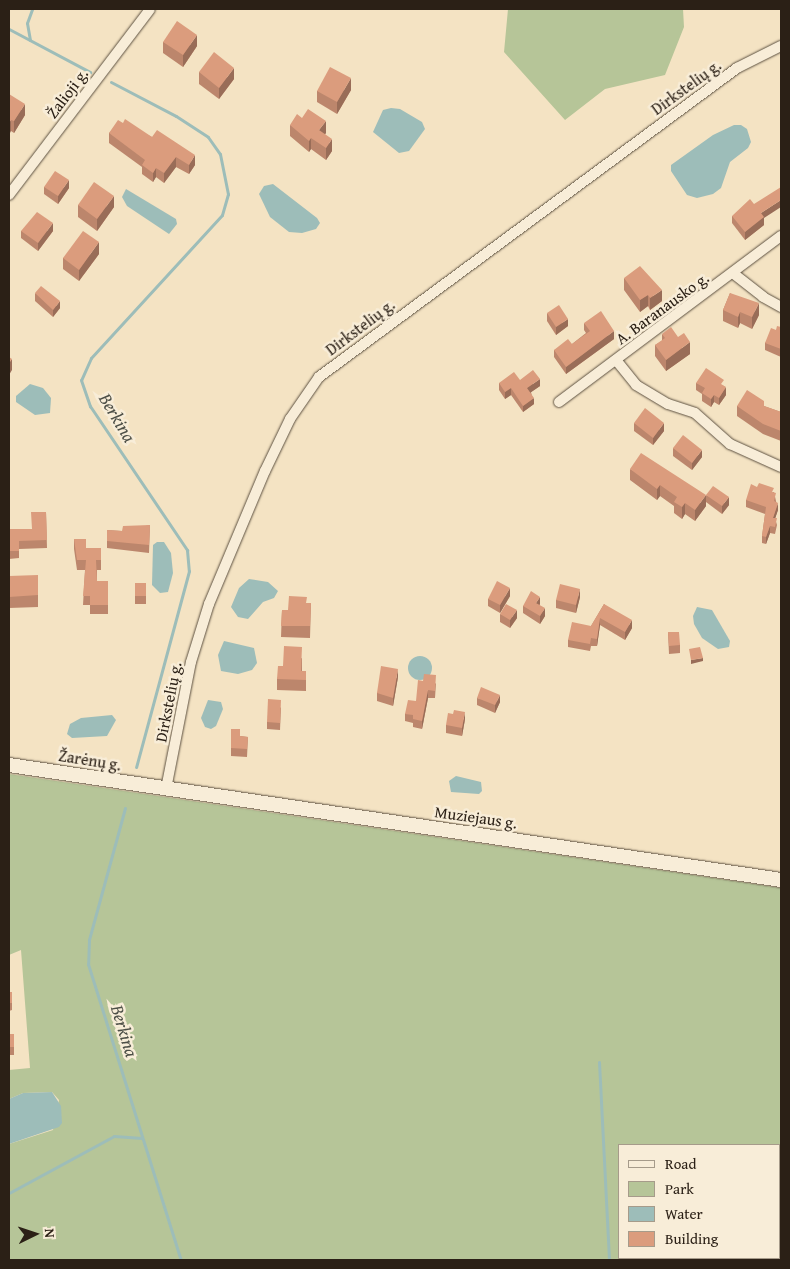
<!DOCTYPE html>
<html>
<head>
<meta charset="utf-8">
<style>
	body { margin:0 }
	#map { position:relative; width:790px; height:1269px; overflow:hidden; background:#f4e3c3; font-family:"Gentium Book Plus",serif }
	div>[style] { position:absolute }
	.green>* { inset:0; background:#b6c598 }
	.water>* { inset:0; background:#9dbdb9 }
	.round { border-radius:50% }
	.stream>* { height:3px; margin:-1.5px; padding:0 1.5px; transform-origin:1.5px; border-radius:1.5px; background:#9dbdb9 }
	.roads { filter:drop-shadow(0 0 1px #5d5141) drop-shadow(0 0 1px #5d5141) }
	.street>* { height:10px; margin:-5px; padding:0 5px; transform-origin:5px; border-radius:5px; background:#f8edd8 }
	.secondary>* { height:14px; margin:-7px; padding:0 7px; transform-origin:7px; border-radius:7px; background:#f8edd8 }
	.wall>* { inset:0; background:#bc866c }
	.shaded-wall>* { inset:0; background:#996d58 }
	.building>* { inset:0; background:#db9c7d }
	span { translate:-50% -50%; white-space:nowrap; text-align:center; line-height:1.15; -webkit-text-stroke:5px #f8edd8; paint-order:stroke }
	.street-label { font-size:16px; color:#2b2016 }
	.water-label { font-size:18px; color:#4d4f47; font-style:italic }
	.frame { position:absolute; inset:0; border:10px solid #2b2016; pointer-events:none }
	.legend { position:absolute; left:618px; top:1144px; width:162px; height:115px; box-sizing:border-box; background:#f8edd8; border:1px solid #a69b8a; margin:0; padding:6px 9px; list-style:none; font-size:15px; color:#2b2016 }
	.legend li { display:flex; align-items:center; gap:10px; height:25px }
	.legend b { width:25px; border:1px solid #a69b8a }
	.north { position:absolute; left:10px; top:1209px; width:50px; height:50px; -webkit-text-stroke:4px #f8edd8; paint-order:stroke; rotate:86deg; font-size:14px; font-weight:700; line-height:20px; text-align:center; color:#2b2016 }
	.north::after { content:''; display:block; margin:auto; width:18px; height:22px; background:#2b2016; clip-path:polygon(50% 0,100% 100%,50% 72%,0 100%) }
</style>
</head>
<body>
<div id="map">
	<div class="green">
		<div style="clip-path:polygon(508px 9px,683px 9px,684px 27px,665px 75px,605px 89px,565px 120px,504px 52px)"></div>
		<div style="clip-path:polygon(evenodd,9px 774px,781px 888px,781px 1260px,9px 1260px,9px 1144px,53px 1130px,59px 1100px,52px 1092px,23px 1093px,9px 1099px,9px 1070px,30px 1068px,21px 950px,9px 955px,9px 774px,619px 1145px,779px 1145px,779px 1258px,619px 1258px,619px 1145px)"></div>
	</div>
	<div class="water">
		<div style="clip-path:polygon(391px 108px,400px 109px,422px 122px,425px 129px,409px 151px,399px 153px,373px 132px,383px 110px)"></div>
		<div style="clip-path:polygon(734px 125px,741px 125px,747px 129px,751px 142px,748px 148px,730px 162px,721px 188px,713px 194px,697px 198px,687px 195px,671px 171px,671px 165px,713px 135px)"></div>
		<div style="clip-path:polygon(273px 184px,317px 218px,320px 223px,316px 229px,302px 233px,289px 232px,270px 217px,259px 194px,264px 186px)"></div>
		<div style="clip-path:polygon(126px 189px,176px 219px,177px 224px,169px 234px,127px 206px,122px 197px)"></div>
		<div style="clip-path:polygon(30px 384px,43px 388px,51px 398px,50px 413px,35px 415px,16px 402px,16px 396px)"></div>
		<div style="clip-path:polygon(157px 542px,164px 542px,171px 553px,173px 573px,168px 592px,160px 593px,152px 585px,153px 545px)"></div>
		<div style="clip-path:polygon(249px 579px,268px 582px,278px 591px,274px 598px,263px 602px,248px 619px,238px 617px,231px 607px,239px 588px)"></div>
		<div style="clip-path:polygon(697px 607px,712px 610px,730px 641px,729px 647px,718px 649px,702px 638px,694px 624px,693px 616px)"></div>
		<div style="clip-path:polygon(224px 641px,254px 648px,257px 663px,252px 670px,238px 674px,221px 671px,218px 655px)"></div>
		<div class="round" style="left:408px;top:656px;width:24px;height:24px"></div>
		<div style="clip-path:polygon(208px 700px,221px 702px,223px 709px,216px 726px,211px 729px,205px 727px,201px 718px)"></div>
		<div style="clip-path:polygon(112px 715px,116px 720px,107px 736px,72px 738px,67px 734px,70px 724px,81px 718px)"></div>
		<div style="clip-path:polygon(456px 776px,481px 782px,482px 791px,479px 794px,451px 792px,449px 781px)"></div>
		<div style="clip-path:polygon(52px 1092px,61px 1106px,62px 1123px,59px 1127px,9px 1144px,9px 1099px,23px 1093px)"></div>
	</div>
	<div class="stream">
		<div style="left:9px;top:29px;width:92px;rotate:28deg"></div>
		<div style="left:30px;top:40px;width:17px;rotate:-100deg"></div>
		<div style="left:27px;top:23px;width:15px;rotate:-70deg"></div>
		<div style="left:111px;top:82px;width:73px;rotate:27.6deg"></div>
		<div style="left:176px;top:116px;width:38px;rotate:33deg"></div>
		<div style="left:208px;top:137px;width:21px;rotate:55deg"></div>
		<div style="left:220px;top:154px;width:41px;rotate:78.7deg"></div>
		<div style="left:228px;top:194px;width:22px;rotate:106deg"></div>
		<div style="left:222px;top:215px;width:194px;rotate:132.5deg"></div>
		<div style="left:91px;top:358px;width:24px;rotate:114deg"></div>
		<div style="left:81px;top:380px;width:28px;rotate:71deg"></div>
		<div style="left:90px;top:406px;width:174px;rotate:56deg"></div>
		<div style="left:187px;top:550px;width:21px;rotate:85deg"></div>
		<div style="left:189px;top:571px;width:203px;rotate:105.1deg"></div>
		<div style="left:125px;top:808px;width:137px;rotate:105.3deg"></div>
		<div style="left:89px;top:940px;width:24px;rotate:92deg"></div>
		<div style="left:88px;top:964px;width:310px;rotate:72.6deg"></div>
		<div style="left:599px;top:1062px;width:198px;rotate:87.1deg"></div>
		<div style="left:9px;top:1193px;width:119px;rotate:-28.5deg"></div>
		<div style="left:114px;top:1136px;width:28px;rotate:4deg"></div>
	</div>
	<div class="roads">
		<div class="street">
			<div style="left:9px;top:195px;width:233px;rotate:-52.8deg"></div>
			<div style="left:734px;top:274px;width:37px;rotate:38deg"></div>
			<div style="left:763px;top:297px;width:21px;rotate:29deg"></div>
			<div style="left:616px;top:360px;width:32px;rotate:51deg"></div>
			<div style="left:636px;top:385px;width:37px;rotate:31deg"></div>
			<div style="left:668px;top:404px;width:28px;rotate:18deg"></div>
			<div style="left:695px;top:413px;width:47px;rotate:41.5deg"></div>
			<div style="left:730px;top:444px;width:56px;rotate:24.3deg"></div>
			<div style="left:559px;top:402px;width:277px;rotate:-36.8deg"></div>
			<div style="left:166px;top:789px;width:129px;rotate:-78.9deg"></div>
			<div style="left:191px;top:662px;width:61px;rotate:-72.8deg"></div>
			<div style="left:209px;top:604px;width:144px;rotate:-67.2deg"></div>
			<div style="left:265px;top:471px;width:58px;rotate:-64.3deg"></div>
			<div style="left:290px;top:419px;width:51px;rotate:-55.4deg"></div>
			<div style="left:319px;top:377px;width:520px;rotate:-36.47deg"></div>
			<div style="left:737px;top:68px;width:49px;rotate:-26.6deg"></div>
		</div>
		<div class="secondary">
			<div style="left:9px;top:765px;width:781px;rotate:8.47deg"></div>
		</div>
	</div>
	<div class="wall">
		<div style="clip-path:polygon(163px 42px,197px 46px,183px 67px,163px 53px)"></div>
		<div style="clip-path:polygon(199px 72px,234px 79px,219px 99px,199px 84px)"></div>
		<div style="clip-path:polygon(351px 90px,337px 114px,317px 102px,317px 91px)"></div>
		<div style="clip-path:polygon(9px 94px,25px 115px,14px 133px,11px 131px)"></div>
		<div style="clip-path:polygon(123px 123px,152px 137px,195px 165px,189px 174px,176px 167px,164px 183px,156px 177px,153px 182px,142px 174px,142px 167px,109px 143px,109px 133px)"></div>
		<div style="clip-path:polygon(290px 125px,326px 133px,325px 134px,332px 151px,326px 160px,311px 149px,309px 152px,290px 136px)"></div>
		<div style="clip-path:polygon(44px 187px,69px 188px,58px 204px,44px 194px)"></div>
		<div style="clip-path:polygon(78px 205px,114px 207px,97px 231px,78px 217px)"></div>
		<div style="clip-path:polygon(732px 216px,764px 218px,764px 225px,745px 240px,732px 223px)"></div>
		<div style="clip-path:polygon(21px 231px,53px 231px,38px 251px,21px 238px)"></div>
		<div style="clip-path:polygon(99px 254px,79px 281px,63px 269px,63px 258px)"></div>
		<div style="clip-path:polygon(624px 278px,662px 301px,650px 310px,648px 306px,640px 312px,624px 290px)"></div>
		<div style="clip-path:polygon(35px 293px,60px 308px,53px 317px,35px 301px)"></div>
		<div style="clip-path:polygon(730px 293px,759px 315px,752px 329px,740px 323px,738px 328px,723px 321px,723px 310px)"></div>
		<div style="clip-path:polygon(547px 313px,568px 326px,556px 335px,547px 321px)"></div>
		<div style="clip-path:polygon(584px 323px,614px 339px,566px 374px,554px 357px,554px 350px,572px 344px,586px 333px,584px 330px)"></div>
		<div style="clip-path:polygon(781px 327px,781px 357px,765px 350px,765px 343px,776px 330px)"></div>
		<div style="clip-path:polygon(662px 334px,690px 354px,666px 371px,655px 356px,655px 345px,662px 341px)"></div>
		<div style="clip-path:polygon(520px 380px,540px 386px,531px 392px,534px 404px,523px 412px,511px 395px,505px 399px,499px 390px,499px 383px)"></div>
		<div style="clip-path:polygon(696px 383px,724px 386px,726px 395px,719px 405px,714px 402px,711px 407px,702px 401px,702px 394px,696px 390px)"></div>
		<div style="clip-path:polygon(737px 406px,764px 406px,781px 412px,781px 441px,763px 434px,737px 416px)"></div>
		<div style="clip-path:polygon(634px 423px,664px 431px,653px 445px,634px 431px)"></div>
		<div style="clip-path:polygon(673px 448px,702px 457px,692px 470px,673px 456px)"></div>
		<div style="clip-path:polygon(630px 469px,706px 506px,695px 521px,685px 514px,682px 519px,674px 513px,674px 506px,660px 496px,657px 500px,630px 480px)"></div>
		<div style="clip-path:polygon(774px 492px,778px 510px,775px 518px,777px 525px,775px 534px,770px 533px,766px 544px,762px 543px,762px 536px,765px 514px,746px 507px,746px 500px)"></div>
		<div style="clip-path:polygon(706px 495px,729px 505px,722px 514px,706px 502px)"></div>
		<div style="clip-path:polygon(46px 512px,47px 548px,19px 549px,19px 558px,9px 559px,9px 529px,32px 529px)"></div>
		<div style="clip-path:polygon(150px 525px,149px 553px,107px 548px,107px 530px,122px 531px)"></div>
		<div style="clip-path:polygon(74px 539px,86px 548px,101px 548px,101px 570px,97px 570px,97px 581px,108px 581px,108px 614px,90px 614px,90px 605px,83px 605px,85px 570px,77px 570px,74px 549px)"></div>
		<div style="clip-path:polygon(9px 576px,38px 595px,38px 607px,9px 608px)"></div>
		<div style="clip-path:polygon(135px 583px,146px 583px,146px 604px,135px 604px)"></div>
		<div style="clip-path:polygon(510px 596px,500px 613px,488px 606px,488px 599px)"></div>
		<div style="clip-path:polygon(580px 597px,576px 613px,556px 608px,556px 600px)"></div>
		<div style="clip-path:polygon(306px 603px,311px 603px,310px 638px,281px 637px,282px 610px,288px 610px)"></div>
		<div style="clip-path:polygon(540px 604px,539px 605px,545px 616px,540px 624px,523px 613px,523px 606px)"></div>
		<div style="clip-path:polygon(604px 604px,632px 628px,625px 640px,600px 625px,597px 646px,591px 646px,590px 651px,568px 647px,568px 640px,591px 626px)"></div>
		<div style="clip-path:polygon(500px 614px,517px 618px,510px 628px,500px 622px)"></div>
		<div style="clip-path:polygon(668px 632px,680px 645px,680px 653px,669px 654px)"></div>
		<div style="clip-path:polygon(302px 658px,302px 671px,306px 671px,306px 691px,277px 690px,277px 679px,283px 666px)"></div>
		<div style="clip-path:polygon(398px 677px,393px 706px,377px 701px,377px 693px)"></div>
		<div style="clip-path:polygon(436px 683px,435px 698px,428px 698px,422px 729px,413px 727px,413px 723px,405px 721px,405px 714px,416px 701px)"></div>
		<div style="clip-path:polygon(477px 698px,500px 702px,495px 713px,477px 705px)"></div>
		<div style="clip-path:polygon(281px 707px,280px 730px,267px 729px,267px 722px)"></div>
		<div style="clip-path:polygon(465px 719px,462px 736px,446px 733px,446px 725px)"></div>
		<div style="clip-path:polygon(231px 729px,240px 736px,248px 737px,247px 757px,231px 756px)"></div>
		<div style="clip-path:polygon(9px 992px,12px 992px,12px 1010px,9px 1011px)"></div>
		<div style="clip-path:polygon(9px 1034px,14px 1034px,14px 1055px,9px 1055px)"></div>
	</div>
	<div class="shaded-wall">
		<div style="clip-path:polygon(197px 35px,197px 46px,183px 67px,183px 55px)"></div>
		<div style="clip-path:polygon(234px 68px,234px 79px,219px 99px,219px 88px)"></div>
		<div style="clip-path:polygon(351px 78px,351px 90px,337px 114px,337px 102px)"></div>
		<div style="clip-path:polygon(25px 104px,25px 115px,14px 133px,14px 121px)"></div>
		<div style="clip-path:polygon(11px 120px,11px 131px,9px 135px,9px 123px)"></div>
		<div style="clip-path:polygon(326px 121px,326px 133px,319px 141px,319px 130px)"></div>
		<div style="clip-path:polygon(311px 138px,311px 149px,309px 152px,309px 141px)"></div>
		<div style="clip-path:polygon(332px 139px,332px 151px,326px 160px,326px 148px)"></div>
		<div style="clip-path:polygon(195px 155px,195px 165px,189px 174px,189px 165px)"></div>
		<div style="clip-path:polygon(176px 157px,176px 167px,164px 183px,164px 173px)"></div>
		<div style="clip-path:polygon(156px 168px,156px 177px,153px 182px,153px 173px)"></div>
		<div style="clip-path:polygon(69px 180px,69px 188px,58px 204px,58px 196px)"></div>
		<div style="clip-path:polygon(114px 196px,114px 207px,97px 231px,97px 219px)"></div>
		<div style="clip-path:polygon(781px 200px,781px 207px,764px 218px,764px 225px,745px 240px,745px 232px,761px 213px)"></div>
		<div style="clip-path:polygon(53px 223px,53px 231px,38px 251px,38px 243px)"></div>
		<div style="clip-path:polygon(99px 242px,99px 254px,79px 281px,79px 270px)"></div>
		<div style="clip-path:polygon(662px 290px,662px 301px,650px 310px,650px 298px)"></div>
		<div style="clip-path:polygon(648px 295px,648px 306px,640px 312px,640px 300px)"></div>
		<div style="clip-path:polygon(60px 301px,60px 308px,53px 317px,53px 310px)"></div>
		<div style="clip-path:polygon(759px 303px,759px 315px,752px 329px,752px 317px)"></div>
		<div style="clip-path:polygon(740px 312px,740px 323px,738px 328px,738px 317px)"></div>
		<div style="clip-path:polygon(568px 319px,568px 326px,556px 335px,556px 327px)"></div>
		<div style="clip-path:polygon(614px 331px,614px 339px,566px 374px,566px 367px)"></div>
		<div style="clip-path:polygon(690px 342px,690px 354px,666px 371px,666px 360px)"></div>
		<div style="clip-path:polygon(12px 359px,12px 370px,9px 375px,9px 363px)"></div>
		<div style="clip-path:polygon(540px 379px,540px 386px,527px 395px,527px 388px)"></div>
		<div style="clip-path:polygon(726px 387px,726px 395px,719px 405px,719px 398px)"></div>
		<div style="clip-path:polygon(511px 388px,511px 395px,505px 399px,505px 392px)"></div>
		<div style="clip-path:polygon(714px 395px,714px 402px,711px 407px,711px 399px)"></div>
		<div style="clip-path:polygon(534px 398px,534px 404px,523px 412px,523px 406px)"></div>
		<div style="clip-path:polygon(664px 423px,664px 431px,653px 445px,653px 438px)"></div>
		<div style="clip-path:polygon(702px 450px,702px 457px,692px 470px,692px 463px)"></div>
		<div style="clip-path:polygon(660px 485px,660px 496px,657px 500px,657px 489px)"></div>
		<div style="clip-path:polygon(706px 495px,706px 506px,695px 521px,695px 510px)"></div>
		<div style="clip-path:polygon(729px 497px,729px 505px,722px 514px,722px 506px)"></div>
		<div style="clip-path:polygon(685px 503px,685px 514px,682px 519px,682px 507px)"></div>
		<div style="clip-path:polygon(778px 503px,778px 510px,773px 525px,773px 518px)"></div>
		<div style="clip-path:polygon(770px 526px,770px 533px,766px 544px,766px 537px)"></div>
		<div style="clip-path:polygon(510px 588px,510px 596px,500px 613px,500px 605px)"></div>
		<div style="clip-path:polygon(580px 589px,580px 597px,576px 613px,576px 605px)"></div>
		<div style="clip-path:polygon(540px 597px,540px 604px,536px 611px,536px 603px)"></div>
		<div style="clip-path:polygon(545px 608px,545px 616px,540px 624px,540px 616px)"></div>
		<div style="clip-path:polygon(517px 610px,517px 618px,510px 628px,510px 620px)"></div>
		<div style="clip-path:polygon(600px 618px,600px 625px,597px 646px,597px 639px)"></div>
		<div style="clip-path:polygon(632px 620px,632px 628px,625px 640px,625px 632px)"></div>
		<div style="clip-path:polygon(703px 658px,703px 661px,691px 664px,691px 660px)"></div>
		<div style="clip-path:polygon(398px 669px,398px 677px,393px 706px,393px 698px)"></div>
		<div style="clip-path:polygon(428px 690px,428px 698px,422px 729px,422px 721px)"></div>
		<div style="clip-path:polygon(500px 695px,500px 702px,495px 713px,495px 705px)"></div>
		<div style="clip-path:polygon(465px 712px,465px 719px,462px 736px,462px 728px)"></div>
	</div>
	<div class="building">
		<div style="clip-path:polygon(177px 21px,197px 35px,183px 55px,163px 42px)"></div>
		<div style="clip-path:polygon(214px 52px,234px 68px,219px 88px,199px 72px)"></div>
		<div style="clip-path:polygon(330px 67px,351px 78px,337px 102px,317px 91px)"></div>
		<div style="clip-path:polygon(9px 94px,25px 104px,14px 121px,11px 120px,9px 123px)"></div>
		<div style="clip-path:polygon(308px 109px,326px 121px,319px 130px,332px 139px,326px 148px,311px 138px,309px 141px,290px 125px,297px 114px,302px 118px)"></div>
		<div style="clip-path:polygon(125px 119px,152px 137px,157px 130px,195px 155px,189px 165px,176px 157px,164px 173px,156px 168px,153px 173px,142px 165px,145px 160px,109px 133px,118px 120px,123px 123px)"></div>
		<div style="clip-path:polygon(55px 171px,69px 180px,58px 196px,44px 187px)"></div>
		<div style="clip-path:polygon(94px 182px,114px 196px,97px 219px,78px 205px)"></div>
		<div style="clip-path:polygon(781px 187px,781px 200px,761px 213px,764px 217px,745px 232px,732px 216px,750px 199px,754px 204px)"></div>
		<div style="clip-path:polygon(37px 212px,53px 223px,38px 243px,21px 231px)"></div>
		<div style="clip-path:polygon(83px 231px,99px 242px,79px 270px,63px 258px)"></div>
		<div style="clip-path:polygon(640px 266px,662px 290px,650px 298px,648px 295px,640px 300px,624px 278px)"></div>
		<div style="clip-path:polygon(41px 286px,60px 301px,53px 310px,35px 293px)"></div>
		<div style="clip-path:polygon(730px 293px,759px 303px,752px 317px,740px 312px,738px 317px,723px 310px)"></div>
		<div style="clip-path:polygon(559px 305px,568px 319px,556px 327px,547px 313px)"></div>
		<div style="clip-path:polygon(601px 311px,614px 331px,566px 367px,554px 350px,568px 339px,572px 344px,590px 331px,584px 323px)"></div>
		<div style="clip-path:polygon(777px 326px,781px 327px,781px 349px,765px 343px,771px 328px,776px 330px)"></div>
		<div style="clip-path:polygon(671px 327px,678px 337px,684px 333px,690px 342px,666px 360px,655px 345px,665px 338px,662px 334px)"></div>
		<div style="clip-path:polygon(9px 357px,12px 359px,9px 363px)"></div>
		<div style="clip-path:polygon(706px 368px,724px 380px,721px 384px,726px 387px,719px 398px,714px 395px,711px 399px,702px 393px,705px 388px,696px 383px)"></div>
		<div style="clip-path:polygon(533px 370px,540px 379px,527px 388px,534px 398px,523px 406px,511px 388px,505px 392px,499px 383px,514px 372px,520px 380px)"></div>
		<div style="clip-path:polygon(747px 390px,764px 401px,764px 406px,781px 412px,781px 431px,763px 424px,737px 406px)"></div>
		<div style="clip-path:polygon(645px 408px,664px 423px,653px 438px,634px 423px)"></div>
		<div style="clip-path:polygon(683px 435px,702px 450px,692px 463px,673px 448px)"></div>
		<div style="clip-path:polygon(641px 453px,706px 495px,695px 510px,685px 503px,682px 507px,674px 502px,677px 497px,660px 485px,657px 489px,630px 469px)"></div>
		<div style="clip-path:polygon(759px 483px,774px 488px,772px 492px,776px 493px,774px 501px,778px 503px,773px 518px,777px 518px,775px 527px,770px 526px,766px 537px,762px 536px,766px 507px,746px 500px,751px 484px,757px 487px)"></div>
		<div style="clip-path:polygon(713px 486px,729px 497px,722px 506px,706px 495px)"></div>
		<div style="clip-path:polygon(31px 512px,46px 512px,47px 540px,19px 541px,19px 551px,9px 551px,9px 529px,32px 529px)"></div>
		<div style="clip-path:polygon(150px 525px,149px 545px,107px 541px,107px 530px,122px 531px,123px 526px)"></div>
		<div style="clip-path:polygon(74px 539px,86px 539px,86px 548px,101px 548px,101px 560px,96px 560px,97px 581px,108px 581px,108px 605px,90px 605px,90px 596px,83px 596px,86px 560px,77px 560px)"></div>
		<div style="clip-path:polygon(38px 575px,38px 595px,9px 597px,9px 576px)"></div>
		<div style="clip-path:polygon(497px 581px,510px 588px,500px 605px,488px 599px)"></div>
		<div style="clip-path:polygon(135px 583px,146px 583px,146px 596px,135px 596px)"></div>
		<div style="clip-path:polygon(560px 584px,580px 589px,576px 605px,556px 600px)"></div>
		<div style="clip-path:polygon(531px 591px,540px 597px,536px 603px,545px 608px,540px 616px,523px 606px)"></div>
		<div style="clip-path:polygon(289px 596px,307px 597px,306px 603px,311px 603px,310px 626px,281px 626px,282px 610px,288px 610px)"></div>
		<div style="clip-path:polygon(506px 604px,517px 610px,510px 620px,500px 614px)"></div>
		<div style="clip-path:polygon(604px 604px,632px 620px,625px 632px,600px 618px,597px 639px,591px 638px,590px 644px,568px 640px,572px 622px,591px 626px)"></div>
		<div style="clip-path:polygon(668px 632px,679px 632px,680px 645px,669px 646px)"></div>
		<div style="clip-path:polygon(284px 646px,302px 647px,301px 671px,306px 671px,306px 680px,277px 679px,278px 666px,283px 666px)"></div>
		<div style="clip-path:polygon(700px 647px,703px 658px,691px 660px,689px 649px)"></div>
		<div style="clip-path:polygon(381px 666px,398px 669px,393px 698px,377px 693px)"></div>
		<div style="clip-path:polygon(424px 674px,436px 675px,435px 691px,428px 690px,422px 721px,413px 719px,413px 715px,405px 714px,408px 700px,416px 701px,418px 680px,423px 681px)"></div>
		<div style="clip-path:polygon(481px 687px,500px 695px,495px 705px,477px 698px)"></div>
		<div style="clip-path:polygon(268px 699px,281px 700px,280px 723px,267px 722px)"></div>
		<div style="clip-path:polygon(454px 710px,465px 712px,462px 728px,446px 725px,448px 713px,453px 714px)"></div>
		<div style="clip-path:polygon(231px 729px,240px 729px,240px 736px,248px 737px,247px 749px,231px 748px)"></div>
		<div style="clip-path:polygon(9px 992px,12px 992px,12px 1003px,9px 1003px)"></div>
		<div style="clip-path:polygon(9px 1034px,14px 1034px,14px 1047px,9px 1047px)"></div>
	</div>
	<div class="street-label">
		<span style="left:686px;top:87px;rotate:-36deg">Dirkstelių g.</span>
		<span style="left:67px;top:93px;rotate:-53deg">Žalioji g.</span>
		<span style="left:662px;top:308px;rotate:-36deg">A. Baranausko g.</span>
		<span style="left:360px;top:327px;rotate:-37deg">Dirkstelių g.</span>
		<span style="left:168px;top:702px;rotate:-79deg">Dirkstelių g.</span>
		<span style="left:90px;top:760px;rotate:9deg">Žarėnų g.</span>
		<span style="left:476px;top:817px;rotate:8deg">Muziejaus g.</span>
	</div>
	<div class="water-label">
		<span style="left:117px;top:418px;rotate:59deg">Berkina</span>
		<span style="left:124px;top:1031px;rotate:73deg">Berkina</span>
	</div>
	<div class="frame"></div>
	<ul class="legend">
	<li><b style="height:6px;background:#f8edd8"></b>Road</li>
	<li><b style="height:14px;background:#b6c598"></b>Park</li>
	<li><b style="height:14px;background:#9dbdb9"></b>Water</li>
	<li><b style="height:14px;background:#db9c7d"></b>Building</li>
	</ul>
	<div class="north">N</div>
</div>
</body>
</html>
